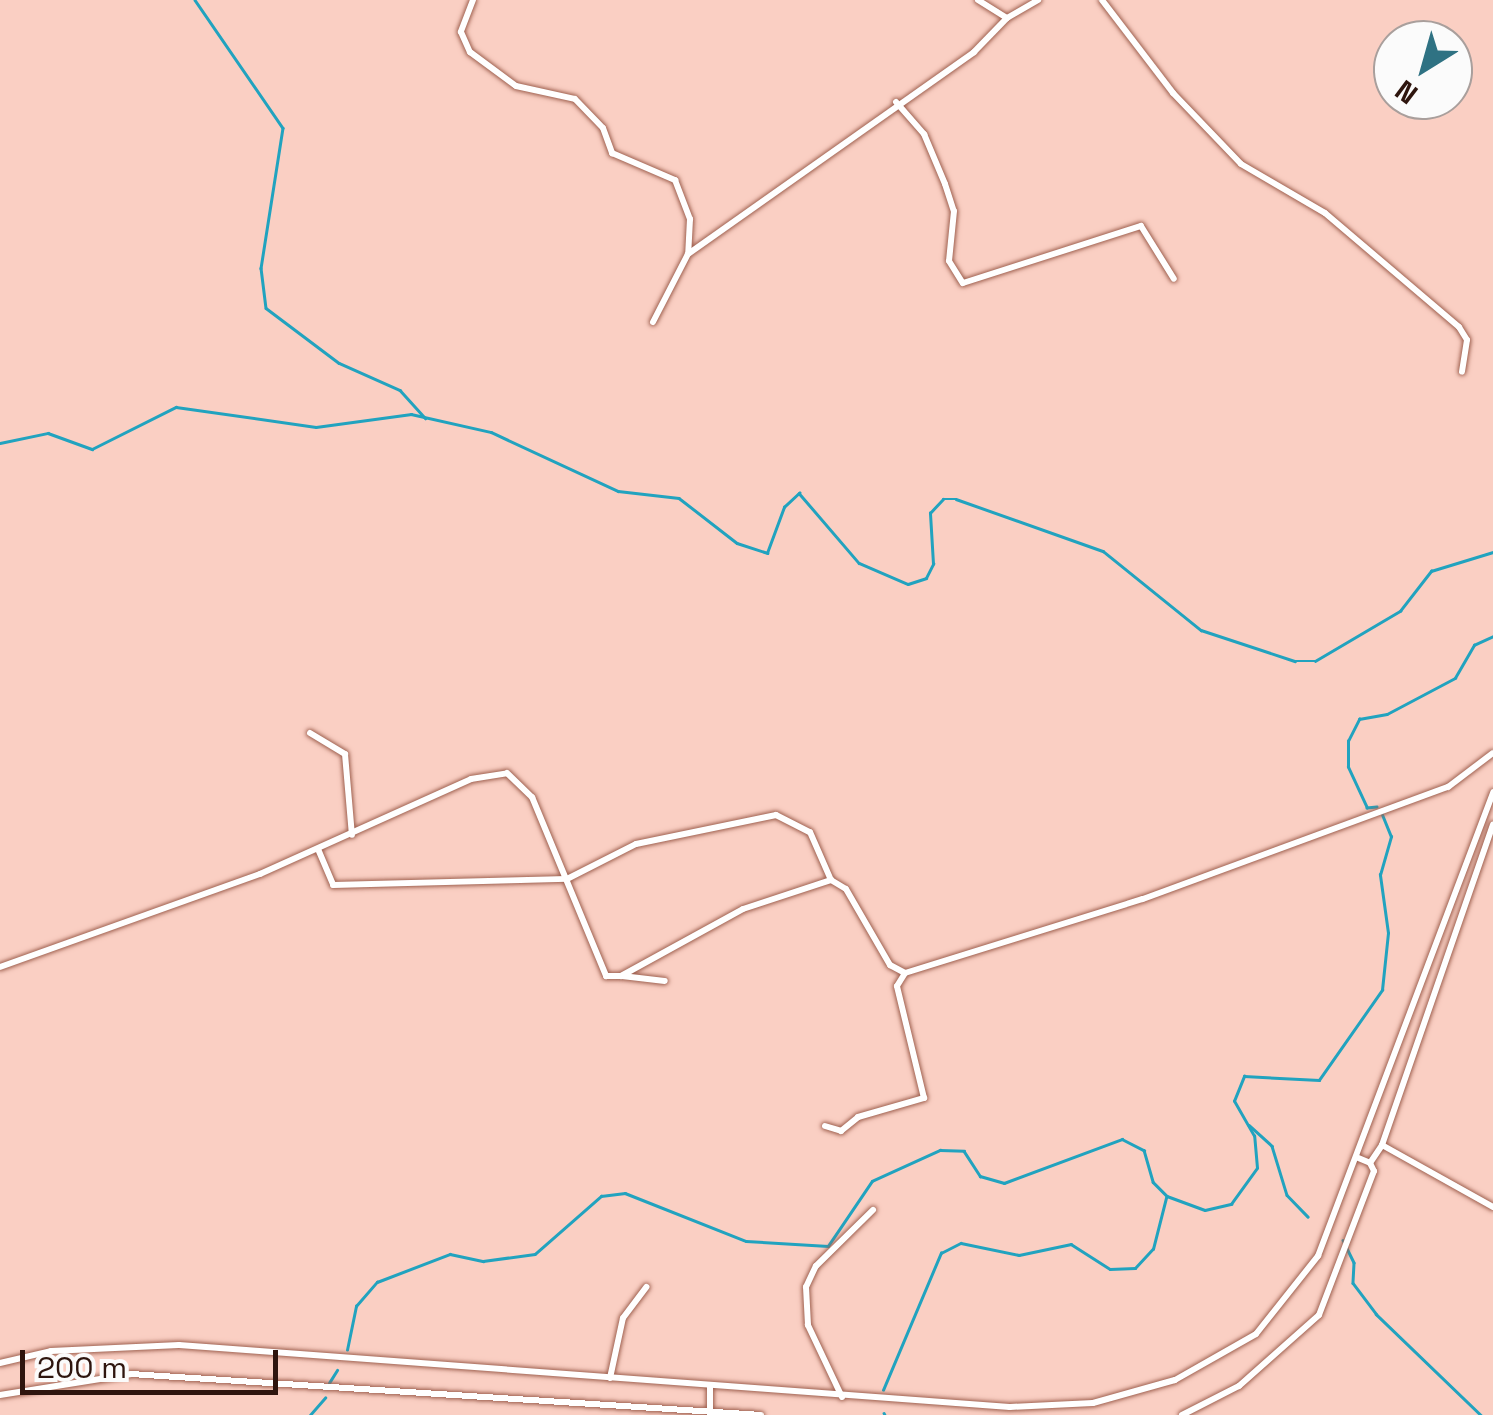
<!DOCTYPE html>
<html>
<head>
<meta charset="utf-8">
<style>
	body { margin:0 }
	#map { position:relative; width:1493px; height:1415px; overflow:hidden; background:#facfc3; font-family:"Space Grotesk",sans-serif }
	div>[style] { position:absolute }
	.stream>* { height:2.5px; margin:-1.25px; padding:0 1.25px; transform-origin:1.25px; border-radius:1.25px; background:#21a3bf }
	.roads { filter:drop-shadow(0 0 2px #9f6150) drop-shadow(0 0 2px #9f6150) }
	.street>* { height:6px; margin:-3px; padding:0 3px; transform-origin:3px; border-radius:3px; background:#fff }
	span { translate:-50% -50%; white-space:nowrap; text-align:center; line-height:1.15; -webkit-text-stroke:10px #fbfbfb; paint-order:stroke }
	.north { position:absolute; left:1373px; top:20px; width:100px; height:100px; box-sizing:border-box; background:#fbfbfb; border:2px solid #a99f9c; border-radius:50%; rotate:217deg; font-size:28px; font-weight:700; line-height:40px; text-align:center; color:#2e150e }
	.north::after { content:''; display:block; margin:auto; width:35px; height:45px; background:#2f7283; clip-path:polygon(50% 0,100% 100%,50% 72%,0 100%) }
	.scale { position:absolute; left:20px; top:1350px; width:258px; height:45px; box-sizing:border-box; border:5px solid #2e150e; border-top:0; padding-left:12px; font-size:30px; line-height:35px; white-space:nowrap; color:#2e150e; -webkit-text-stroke:8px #fbfbfb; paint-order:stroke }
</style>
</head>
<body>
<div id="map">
	<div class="stream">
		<div style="left:195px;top:0;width:155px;rotate:55.5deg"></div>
		<div style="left:283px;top:128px;width:142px;rotate:98.9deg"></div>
		<div style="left:261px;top:268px;width:40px;rotate:82.9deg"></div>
		<div style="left:266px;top:308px;width:91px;rotate:37deg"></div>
		<div style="left:339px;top:363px;width:67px;rotate:23.9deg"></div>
		<div style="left:400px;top:390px;width:38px;rotate:48deg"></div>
		<div style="left:0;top:443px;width:49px;rotate:-11.8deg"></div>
		<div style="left:48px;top:433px;width:47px;rotate:20deg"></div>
		<div style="left:92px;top:449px;width:94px;rotate:-26.6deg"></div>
		<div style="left:176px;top:407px;width:141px;rotate:8.1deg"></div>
		<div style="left:316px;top:427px;width:96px;rotate:-7.8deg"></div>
		<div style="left:411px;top:414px;width:82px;rotate:12.7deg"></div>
		<div style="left:491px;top:432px;width:140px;rotate:24.9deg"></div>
		<div style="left:618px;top:491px;width:61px;rotate:6.5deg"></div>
		<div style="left:679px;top:498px;width:73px;rotate:37.8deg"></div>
		<div style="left:737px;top:543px;width:32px;rotate:18deg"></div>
		<div style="left:767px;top:553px;width:49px;rotate:-69.7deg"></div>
		<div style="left:784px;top:507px;width:21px;rotate:-43deg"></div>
		<div style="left:799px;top:493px;width:92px;rotate:49.4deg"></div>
		<div style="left:859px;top:563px;width:53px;rotate:23.2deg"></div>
		<div style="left:908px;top:584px;width:19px;rotate:-18deg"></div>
		<div style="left:926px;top:578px;width:16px;rotate:-63deg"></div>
		<div style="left:933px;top:564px;width:51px;rotate:-93.4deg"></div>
		<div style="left:930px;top:513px;width:19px;rotate:-47deg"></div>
		<div style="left:943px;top:499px;width:13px"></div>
		<div style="left:956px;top:499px;width:156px;rotate:19.5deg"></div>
		<div style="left:1103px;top:551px;width:126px;rotate:38.9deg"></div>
		<div style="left:1201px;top:630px;width:99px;rotate:18.3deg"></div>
		<div style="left:1295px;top:661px;width:20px"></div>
		<div style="left:1315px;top:661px;width:99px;rotate:-30.5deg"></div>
		<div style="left:1400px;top:611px;width:51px;rotate:-52.2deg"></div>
		<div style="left:1431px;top:571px;width:65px;rotate:-17deg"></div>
		<div style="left:1377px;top:807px;width:10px;rotate:174deg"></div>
		<div style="left:1367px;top:808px;width:45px;rotate:-114.9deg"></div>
		<div style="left:1348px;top:767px;width:26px;rotate:-90deg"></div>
		<div style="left:1348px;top:741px;width:25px;rotate:-63deg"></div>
		<div style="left:1359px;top:719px;width:28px;rotate:-10deg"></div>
		<div style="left:1387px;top:714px;width:77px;rotate:-27.9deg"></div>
		<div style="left:1455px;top:678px;width:38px;rotate:-60deg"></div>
		<div style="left:1474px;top:645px;width:21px;rotate:-25deg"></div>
		<div style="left:1249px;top:1125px;width:31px;rotate:42deg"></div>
		<div style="left:1272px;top:1146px;width:51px;rotate:73deg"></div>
		<div style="left:1287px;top:1195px;width:30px;rotate:46deg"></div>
		<div style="left:1343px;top:1240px;width:25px;rotate:64deg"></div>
		<div style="left:1354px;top:1263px;width:20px;rotate:93deg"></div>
		<div style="left:1353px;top:1283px;width:39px;rotate:53deg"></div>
		<div style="left:1376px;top:1314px;width:146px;rotate:43.9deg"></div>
		<div style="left:347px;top:1350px;width:45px;rotate:-78.4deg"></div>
		<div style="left:356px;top:1306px;width:32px;rotate:-49deg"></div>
		<div style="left:377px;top:1282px;width:78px;rotate:-21deg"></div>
		<div style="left:450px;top:1254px;width:34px;rotate:12deg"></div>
		<div style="left:483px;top:1261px;width:52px;rotate:-7.7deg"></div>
		<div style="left:535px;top:1254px;width:88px;rotate:-41.3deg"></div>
		<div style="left:601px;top:1196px;width:24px;rotate:-7deg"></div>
		<div style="left:625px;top:1193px;width:130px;rotate:21.6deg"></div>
		<div style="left:746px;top:1241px;width:82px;rotate:3.5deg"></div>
		<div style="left:828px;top:1246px;width:78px;rotate:-55.9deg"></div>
		<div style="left:872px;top:1181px;width:75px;rotate:-24.5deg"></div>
		<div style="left:940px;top:1150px;width:24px;rotate:2deg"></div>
		<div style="left:964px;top:1151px;width:30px;rotate:57deg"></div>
		<div style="left:980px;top:1176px;width:25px;rotate:16deg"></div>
		<div style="left:1004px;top:1183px;width:126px;rotate:-20.4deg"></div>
		<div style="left:1122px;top:1139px;width:25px;rotate:27deg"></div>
		<div style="left:1144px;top:1150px;width:33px;rotate:74deg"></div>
		<div style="left:1153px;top:1182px;width:20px;rotate:45deg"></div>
		<div style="left:1167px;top:1196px;width:40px;rotate:20.2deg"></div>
		<div style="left:1205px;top:1210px;width:27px;rotate:-13deg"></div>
		<div style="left:1231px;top:1204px;width:44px;rotate:-54.2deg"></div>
		<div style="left:1257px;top:1168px;width:32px;rotate:-95deg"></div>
		<div style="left:1254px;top:1136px;width:40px;rotate:-119.7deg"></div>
		<div style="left:1234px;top:1101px;width:27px;rotate:-68deg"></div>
		<div style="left:1244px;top:1076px;width:75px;rotate:3.1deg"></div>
		<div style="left:1319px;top:1080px;width:110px;rotate:-55deg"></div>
		<div style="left:1382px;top:990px;width:57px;rotate:-84deg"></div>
		<div style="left:1388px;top:933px;width:59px;rotate:-97.9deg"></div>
		<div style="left:1380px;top:875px;width:40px;rotate:-74deg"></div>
		<div style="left:1391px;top:837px;width:24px;rotate:-112deg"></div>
		<div style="left:329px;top:1383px;width:15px;rotate:-58deg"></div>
		<div style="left:883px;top:1390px;width:149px;rotate:-67.1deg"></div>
		<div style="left:941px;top:1253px;width:22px;rotate:-27deg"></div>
		<div style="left:961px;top:1243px;width:59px;rotate:11.7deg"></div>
		<div style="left:1019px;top:1255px;width:53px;rotate:-11.9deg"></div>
		<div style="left:1071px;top:1244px;width:46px;rotate:32.7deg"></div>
		<div style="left:1110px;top:1269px;width:25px;rotate:-2deg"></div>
		<div style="left:1135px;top:1268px;width:26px;rotate:-47deg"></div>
		<div style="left:1153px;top:1249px;width:53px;rotate:-75.7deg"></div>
		<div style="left:884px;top:1413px;width:2px;rotate:63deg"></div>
		<div style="left:310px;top:1415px;width:23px;rotate:-49deg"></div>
	</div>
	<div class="roads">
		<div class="street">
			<div style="left:473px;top:0;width:34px;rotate:111deg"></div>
			<div style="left:461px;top:32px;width:22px;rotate:66deg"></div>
			<div style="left:470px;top:52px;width:57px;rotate:36.5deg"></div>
			<div style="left:516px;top:86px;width:60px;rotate:12.4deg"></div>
			<div style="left:575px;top:99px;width:40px;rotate:46deg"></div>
			<div style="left:603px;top:128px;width:27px;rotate:70deg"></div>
			<div style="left:612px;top:153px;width:69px;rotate:23.2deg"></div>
			<div style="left:675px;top:180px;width:42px;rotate:69deg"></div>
			<div style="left:690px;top:219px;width:34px;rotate:93deg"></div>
			<div style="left:978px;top:0;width:34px;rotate:32deg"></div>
			<div style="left:1007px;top:18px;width:36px;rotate:-30deg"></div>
			<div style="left:1102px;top:0;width:117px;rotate:52.6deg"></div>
			<div style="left:1173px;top:93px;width:98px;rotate:46.2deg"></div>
			<div style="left:1241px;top:164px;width:97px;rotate:30.3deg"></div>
			<div style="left:1325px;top:213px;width:176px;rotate:40.4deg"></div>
			<div style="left:1459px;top:327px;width:15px;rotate:58deg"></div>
			<div style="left:1467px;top:340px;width:32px;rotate:99deg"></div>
			<div style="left:896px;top:102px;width:43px;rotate:48.8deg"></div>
			<div style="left:924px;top:134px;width:54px;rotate:67.2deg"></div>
			<div style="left:945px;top:184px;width:28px;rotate:72deg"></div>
			<div style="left:954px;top:211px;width:50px;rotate:95.7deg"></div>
			<div style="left:949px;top:261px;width:26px;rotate:58deg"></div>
			<div style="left:963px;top:283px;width:187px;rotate:-17.8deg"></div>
			<div style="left:1141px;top:226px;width:62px;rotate:58.1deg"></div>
			<div style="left:653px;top:322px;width:76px;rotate:-62.8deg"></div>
			<div style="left:688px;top:254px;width:350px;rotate:-35.2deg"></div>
			<div style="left:974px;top:52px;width:47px;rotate:-45.9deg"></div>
			<div style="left:310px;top:733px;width:41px;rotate:31deg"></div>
			<div style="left:345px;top:754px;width:81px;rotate:85.1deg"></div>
			<div style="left:318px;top:849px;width:39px;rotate:67deg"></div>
			<div style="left:333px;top:885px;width:234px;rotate:-1.5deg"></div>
			<div style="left:567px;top:879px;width:77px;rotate:-26.9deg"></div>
			<div style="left:636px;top:844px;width:143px;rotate:-11.7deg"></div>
			<div style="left:776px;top:815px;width:38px;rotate:27deg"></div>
			<div style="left:810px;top:832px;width:52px;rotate:66.4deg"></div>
			<div style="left:0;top:967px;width:276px;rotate:-19.7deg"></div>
			<div style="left:260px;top:874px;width:231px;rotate:-24.2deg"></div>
			<div style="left:471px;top:779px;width:36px;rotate:-9deg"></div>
			<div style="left:507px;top:773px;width:35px;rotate:44deg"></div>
			<div style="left:532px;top:797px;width:194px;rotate:67.5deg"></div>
			<div style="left:606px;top:976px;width:15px"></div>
			<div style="left:621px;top:976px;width:139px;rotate:-28.8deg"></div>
			<div style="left:743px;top:909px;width:93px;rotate:-18.2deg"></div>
			<div style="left:831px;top:880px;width:17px;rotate:31deg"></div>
			<div style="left:846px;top:889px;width:88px;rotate:59.9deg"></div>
			<div style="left:890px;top:965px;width:17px;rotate:28deg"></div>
			<div style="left:905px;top:973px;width:249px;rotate:-17.3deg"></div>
			<div style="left:1143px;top:899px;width:325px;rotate:-20.2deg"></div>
			<div style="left:1448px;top:787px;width:56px;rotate:-37.1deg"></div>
			<div style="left:622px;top:976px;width:43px;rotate:6.6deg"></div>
			<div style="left:825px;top:1126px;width:17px;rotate:17deg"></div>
			<div style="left:841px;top:1131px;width:22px;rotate:-39deg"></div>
			<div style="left:858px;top:1117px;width:69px;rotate:-16.1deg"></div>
			<div style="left:924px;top:1098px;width:115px;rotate:-103.6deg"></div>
			<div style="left:897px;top:986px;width:15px;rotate:-58deg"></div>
			<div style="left:1382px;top:1145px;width:127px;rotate:29.2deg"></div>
			<div style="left:1356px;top:1157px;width:15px;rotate:23deg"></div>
			<div style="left:1370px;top:1163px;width:22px;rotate:-56deg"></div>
			<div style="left:1382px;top:1145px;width:339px;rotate:-70.9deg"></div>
			<div style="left:0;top:1363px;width:52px;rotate:-13.2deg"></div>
			<div style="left:51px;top:1351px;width:128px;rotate:-2.7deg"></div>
			<div style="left:179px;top:1345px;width:833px;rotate:4.27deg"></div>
			<div style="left:1010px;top:1407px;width:83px;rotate:-2.8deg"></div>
			<div style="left:1093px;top:1403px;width:85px;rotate:-15.7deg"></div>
			<div style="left:1175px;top:1380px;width:93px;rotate:-29.6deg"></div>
			<div style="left:1256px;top:1334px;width:100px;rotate:-51.5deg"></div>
			<div style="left:1318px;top:1256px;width:496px;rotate:-69.3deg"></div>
			<div style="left:610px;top:1378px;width:61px;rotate:-77.8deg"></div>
			<div style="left:623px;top:1318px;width:39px;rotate:-53deg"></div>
			<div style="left:710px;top:1386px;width:29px;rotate:90deg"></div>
			<div style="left:0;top:1395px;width:133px;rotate:-9.1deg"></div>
			<div style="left:131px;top:1374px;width:631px;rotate:3.72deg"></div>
			<div style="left:842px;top:1397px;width:80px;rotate:-115.3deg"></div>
			<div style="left:808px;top:1325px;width:38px;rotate:-93deg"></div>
			<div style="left:806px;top:1287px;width:23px;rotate:-65deg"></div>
			<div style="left:816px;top:1266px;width:80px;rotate:-44.5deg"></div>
			<div style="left:1182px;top:1415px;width:64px;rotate:-27deg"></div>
			<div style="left:1239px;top:1386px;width:107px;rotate:-41.6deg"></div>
			<div style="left:1319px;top:1315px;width:154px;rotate:-69.1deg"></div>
			<div style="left:1374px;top:1171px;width:9px;rotate:-117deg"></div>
		</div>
	</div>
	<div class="north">N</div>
	<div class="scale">200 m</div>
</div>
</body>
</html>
